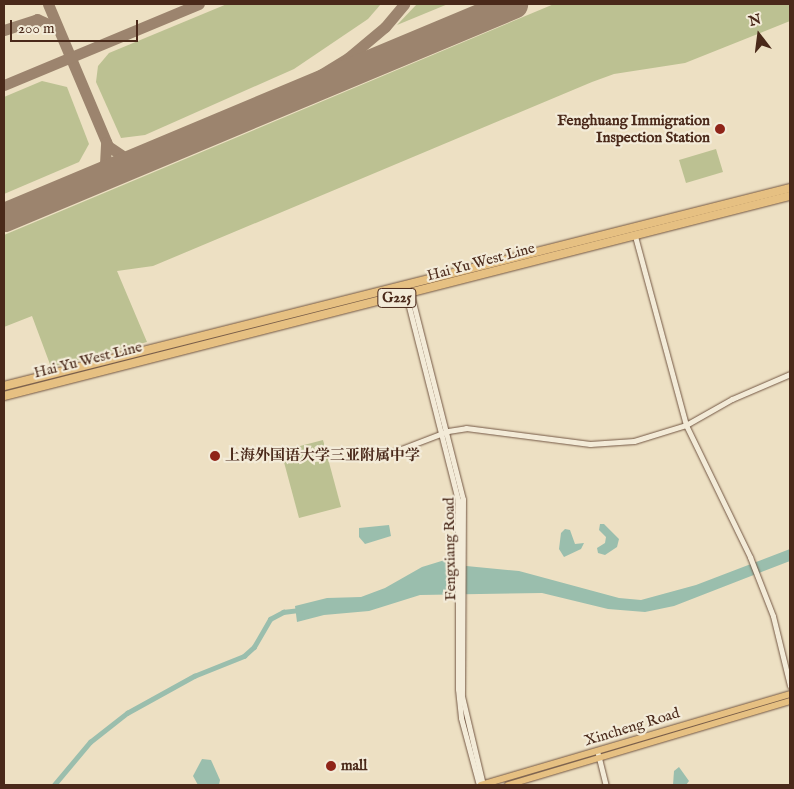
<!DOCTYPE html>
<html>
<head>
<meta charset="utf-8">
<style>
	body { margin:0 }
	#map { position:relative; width:794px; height:789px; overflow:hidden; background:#ede0c3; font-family:"IM FELL English","Noto Serif SC",serif }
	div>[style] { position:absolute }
	.green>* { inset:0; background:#bcc192 }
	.water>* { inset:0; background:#9abead }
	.canal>* { height:4.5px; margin:-2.25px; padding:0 2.25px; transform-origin:2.25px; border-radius:2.25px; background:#9abead }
	.taxiway>* { height:11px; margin:-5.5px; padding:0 5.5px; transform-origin:5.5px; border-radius:5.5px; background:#9c846e }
	.runway>* { height:29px; margin:-14.5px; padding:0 14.5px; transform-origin:14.5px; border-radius:14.5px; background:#9c846e }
	.roads { filter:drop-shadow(0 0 1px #735744) drop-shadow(0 0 1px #735744) }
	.minor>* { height:5px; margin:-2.5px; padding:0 2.5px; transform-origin:2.5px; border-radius:2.5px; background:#f3ebd8 }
	.major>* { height:6px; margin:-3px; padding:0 3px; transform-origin:3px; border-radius:3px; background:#e6c082 }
	.highway>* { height:8px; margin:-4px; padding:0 4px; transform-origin:4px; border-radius:4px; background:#e6c082 }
	.dots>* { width:14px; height:14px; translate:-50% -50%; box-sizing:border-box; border:2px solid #f3ebd8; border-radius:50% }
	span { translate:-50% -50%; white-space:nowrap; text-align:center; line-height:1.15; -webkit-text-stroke:4.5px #f3ebd8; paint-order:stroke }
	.shield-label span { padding:1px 4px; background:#f3ebd8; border:1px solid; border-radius:4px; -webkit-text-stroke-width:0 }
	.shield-label { font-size:14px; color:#4a291a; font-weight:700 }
	.poi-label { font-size:15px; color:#4a291a; font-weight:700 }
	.right { translate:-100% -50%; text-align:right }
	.left { translate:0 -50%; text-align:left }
	.street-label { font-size:15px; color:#4a291a }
	.frame { position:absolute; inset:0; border:5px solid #4a291a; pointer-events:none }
	.north { position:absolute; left:734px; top:10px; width:50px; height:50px; -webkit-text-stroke:4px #f3ebd8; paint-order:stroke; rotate:345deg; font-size:14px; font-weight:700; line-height:20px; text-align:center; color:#4a291a }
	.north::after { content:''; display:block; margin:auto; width:18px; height:22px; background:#4a291a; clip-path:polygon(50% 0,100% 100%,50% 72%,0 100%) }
	.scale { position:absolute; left:10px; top:20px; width:128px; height:22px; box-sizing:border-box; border:2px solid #4a291a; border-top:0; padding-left:6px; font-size:15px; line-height:18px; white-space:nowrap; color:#4a291a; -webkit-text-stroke:4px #f3ebd8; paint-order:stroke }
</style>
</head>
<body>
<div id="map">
	<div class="green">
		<div style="clip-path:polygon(227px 4px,381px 4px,368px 19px,294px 69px,145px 135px,121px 138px,96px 82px,98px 66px,109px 53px)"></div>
		<div style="clip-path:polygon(417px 4px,448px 4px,397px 25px)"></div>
		<div style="clip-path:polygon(554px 4px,790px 4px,790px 21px,685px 63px,614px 74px,592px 82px,153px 266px,117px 271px,147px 342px,51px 367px,32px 316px,4px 327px,4px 235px)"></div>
		<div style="clip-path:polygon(42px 81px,67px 87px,89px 144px,79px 162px,4px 194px,4px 97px)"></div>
		<div style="clip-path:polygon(716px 149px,723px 172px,686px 183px,679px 160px)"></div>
		<div style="clip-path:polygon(323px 440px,341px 507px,299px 518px,281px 451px)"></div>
	</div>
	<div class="water">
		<div style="clip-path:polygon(600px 524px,604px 524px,619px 539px,617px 547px,605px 555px,598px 553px,597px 548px,605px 543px,606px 537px,599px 530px)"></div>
		<div style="clip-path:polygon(389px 525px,391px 536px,365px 544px,359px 537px,359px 528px)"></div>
		<div style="clip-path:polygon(565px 529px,570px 530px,575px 544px,584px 543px,581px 549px,564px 557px,559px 549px,561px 533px)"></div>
		<div style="clip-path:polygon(790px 549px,790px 561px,674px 606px,645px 612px,608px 609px,542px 593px,420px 595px,369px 611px,324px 615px,297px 622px,295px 606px,327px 598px,361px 597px,385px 588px,422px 567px,448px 559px,456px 565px,519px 571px,619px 598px,641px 600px,696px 585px)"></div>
		<div style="clip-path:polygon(202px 759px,211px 760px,220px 780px,219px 785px,198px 785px,193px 776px)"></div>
		<div style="clip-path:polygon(679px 767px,689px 781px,686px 785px,673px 785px,674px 771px)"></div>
	</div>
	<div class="canal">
		<div style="left:54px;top:785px;width:56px;rotate:-50.1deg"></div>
		<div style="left:90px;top:742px;width:47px;rotate:-38.1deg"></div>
		<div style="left:127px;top:713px;width:77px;rotate:-28.9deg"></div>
		<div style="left:194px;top:676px;width:54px;rotate:-21.8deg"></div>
		<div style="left:244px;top:656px;width:13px;rotate:-42deg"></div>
		<div style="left:254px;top:647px;width:32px;rotate:-60deg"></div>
		<div style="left:270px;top:619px;width:15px;rotate:-28deg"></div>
		<div style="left:283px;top:612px;width:17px;rotate:-7deg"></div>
	</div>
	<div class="taxiway">
		<div style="left:48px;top:4px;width:154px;rotate:67.1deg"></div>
		<div style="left:108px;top:146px;width:22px;rotate:34deg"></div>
		<div style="left:126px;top:158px;width:22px;rotate:-3deg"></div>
		<div style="left:506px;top:7px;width:7px;rotate:-27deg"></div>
		<div style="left:4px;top:30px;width:35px;rotate:-18deg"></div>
		<div style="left:37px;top:19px;width:22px;rotate:24deg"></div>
		<div style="left:4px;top:85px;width:211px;rotate:-22.6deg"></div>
		<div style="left:273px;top:104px;width:88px;rotate:-31.5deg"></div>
		<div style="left:348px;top:58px;width:48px;rotate:-40deg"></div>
		<div style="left:385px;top:27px;width:30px;rotate:-50deg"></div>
		<div style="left:87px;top:182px;width:25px;rotate:-45deg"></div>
		<div style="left:105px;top:164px;width:22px;rotate:-87deg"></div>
	</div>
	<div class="runway">
		<div style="left:4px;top:217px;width:552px;rotate:-22.71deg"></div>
	</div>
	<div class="roads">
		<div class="minor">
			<div style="left:635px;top:236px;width:196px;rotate:74.9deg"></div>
			<div style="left:686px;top:425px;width:147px;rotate:64.1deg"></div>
			<div style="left:750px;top:557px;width:63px;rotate:68.7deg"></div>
			<div style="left:773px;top:616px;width:72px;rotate:76.3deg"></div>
			<div style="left:404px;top:287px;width:220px;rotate:75.8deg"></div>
			<div style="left:458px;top:500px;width:189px;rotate:90deg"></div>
			<div style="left:458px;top:689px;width:29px;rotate:84deg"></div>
			<div style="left:461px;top:718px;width:69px;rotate:75deg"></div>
			<div style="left:410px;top:290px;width:216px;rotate:75.8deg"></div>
			<div style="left:463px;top:499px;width:197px;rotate:90.3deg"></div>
			<div style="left:462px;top:696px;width:91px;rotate:76.7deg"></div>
			<div style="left:388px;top:454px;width:64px;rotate:-21deg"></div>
			<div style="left:448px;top:431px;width:18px;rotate:-9deg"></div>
			<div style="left:466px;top:428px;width:125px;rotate:7.4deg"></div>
			<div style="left:590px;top:444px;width:44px;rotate:-3.9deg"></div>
			<div style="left:634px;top:441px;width:54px;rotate:-17.1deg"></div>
			<div style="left:686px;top:425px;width:53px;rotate:-29.5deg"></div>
			<div style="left:732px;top:399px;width:63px;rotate:-23.3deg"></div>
			<div style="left:598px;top:754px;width:32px;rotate:76deg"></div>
		</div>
		<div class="major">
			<div style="left:481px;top:785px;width:322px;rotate:-16.4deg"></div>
			<div style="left:508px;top:785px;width:294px;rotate:-16.6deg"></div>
		</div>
		<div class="highway">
			<div style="left:4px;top:386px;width:811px;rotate:-14.14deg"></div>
			<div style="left:4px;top:396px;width:811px;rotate:-14.28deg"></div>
		</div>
	</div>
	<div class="dots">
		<div style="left:720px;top:129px;background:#8f2418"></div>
		<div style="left:215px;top:456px;background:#8f2418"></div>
		<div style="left:331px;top:766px;background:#8f2418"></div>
	</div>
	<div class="shield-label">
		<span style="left:397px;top:298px">G225</span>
	</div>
	<div class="poi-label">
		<span class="right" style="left:710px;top:129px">Fenghuang Immigration<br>Inspection Station</span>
		<span class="left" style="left:225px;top:456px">上海外国语大学三亚附属中学</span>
		<span class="left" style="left:341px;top:766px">mall</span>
	</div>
	<div class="street-label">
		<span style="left:481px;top:262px;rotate:-15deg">Hai Yu West Line</span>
		<span style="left:88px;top:360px;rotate:-14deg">Hai Yu West Line</span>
		<span style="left:450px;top:549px;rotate:-91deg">Fengxiang Road</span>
		<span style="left:632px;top:727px;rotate:-17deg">Xincheng Road</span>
	</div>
	<div class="frame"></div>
	<div class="north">N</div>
	<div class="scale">200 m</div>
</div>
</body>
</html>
